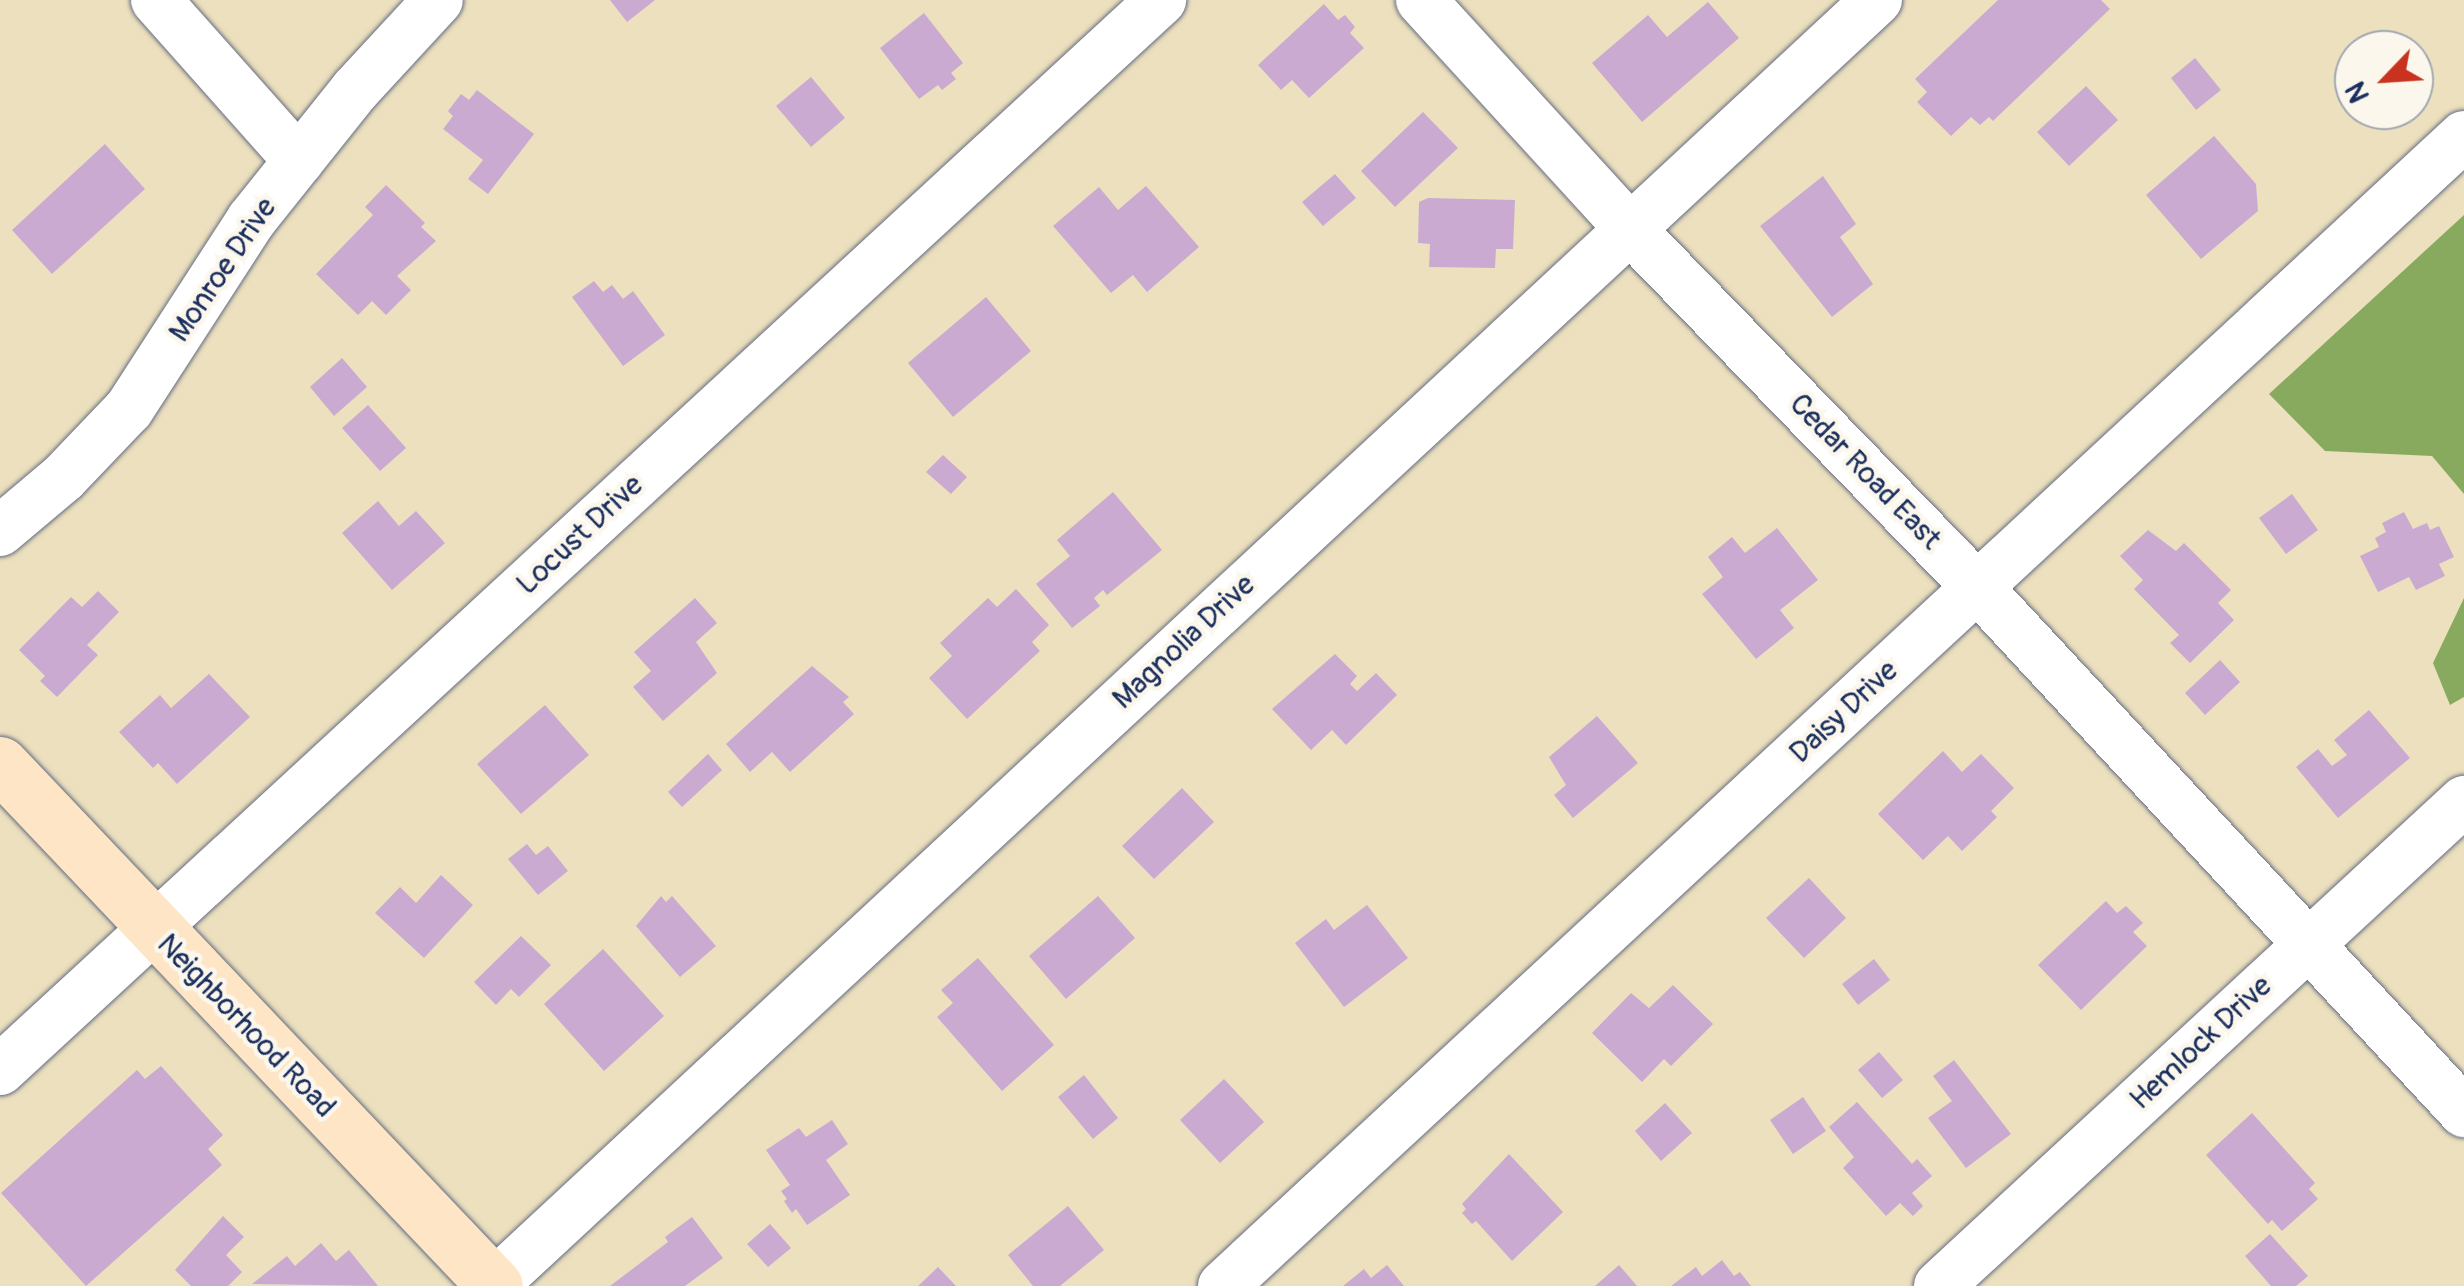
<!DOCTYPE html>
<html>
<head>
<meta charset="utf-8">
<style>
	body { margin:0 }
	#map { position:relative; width:2464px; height:1286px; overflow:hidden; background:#ede0be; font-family:Pangolin,sans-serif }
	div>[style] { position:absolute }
	.forest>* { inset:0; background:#87aa5f }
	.building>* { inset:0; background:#cbaad2 }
	.roads { filter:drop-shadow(0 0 2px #646d80) drop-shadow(0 0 2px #646d80) }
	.street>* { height:50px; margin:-25px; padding:0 25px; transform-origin:25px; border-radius:25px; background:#fff }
	.secondary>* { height:55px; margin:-27.5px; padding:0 27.5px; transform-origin:27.5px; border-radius:27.5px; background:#fde5c5 }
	span { translate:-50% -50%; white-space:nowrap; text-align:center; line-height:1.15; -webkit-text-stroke:9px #fbf7ec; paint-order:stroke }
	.street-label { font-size:30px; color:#1b2f5e }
	.north { position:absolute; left:2334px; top:30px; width:100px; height:100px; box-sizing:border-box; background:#fbf7ec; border:2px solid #a1a7b3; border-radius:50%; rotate:245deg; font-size:28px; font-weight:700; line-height:40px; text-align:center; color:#1b2f5e }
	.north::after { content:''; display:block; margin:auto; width:35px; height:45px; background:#c8321e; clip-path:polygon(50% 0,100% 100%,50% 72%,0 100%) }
</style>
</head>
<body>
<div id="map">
	<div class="forest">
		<div style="clip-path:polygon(2464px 215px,2464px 494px,2432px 456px,2325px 451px,2269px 394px)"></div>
		<div style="clip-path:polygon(2464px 598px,2464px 697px,2450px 705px,2433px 663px)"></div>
	</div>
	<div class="building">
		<div style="clip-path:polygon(610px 0,655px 0,627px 22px)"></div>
		<div style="clip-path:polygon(1998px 0,2101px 0,2110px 9px,1993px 121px,1989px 117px,1980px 125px,1971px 117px,1951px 136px,1917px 102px,1927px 92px,1915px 79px)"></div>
		<div style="clip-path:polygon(1708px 2px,1739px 38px,1642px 122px,1592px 63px,1648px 15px,1667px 37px)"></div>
		<div style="clip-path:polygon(1324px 4px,1338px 20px,1345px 15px,1355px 27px,1350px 33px,1364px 48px,1309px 98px,1292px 80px,1281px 90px,1258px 65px)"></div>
		<div style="clip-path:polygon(924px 13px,963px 63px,951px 73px,956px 79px,942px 90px,938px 85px,919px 99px,880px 48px)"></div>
		<div style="clip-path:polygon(2195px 58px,2221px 90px,2196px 110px,2171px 78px)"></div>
		<div style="clip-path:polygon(811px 77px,845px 118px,811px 147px,776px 106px)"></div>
		<div style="clip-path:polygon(2086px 86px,2118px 120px,2069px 166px,2037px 132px)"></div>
		<div style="clip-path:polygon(477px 90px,534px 134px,488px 194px,468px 179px,483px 160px,443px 129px,453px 116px,448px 111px,461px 94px,469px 100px)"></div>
		<div style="clip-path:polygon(1423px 112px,1458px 148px,1395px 207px,1361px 171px)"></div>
		<div style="clip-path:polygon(2214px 136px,2256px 184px,2258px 211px,2201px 259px,2146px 195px)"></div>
		<div style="clip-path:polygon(105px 144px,145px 189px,52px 274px,12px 230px)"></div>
		<div style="clip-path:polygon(1335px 174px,1356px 198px,1323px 226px,1302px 202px)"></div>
		<div style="clip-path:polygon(1823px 176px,1856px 224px,1840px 237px,1873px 284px,1832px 317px,1760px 226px)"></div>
		<div style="clip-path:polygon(386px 185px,425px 223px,421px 227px,436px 241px,397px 276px,411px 290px,386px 315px,372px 301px,358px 315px,316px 274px,373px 215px,365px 207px)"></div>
		<div style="clip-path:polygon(1146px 186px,1199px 247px,1147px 292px,1133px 275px,1111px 293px,1053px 226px,1099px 187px,1118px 210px)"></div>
		<div style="clip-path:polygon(1428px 198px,1515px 200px,1513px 249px,1496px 249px,1495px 268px,1429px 267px,1430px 244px,1418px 243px,1419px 202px)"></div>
		<div style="clip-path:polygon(594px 281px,603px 292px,612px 285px,623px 299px,633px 291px,665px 335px,623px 366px,572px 297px)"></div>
		<div style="clip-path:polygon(986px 297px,1031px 351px,953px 417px,908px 363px)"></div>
		<div style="clip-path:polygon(342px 358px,367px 387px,334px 416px,310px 387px)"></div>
		<div style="clip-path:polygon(368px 405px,406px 448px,380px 471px,342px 428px)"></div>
		<div style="clip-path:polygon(943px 455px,967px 477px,951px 494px,926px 472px)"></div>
		<div style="clip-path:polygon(1113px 492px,1162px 550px,1107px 595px,1103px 590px,1094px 598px,1100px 606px,1072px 628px,1036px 584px,1070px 556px,1057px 540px)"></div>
		<div style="clip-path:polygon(2292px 494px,2318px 530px,2286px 554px,2259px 518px)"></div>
		<div style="clip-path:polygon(378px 501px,399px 526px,416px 511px,445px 543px,392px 590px,342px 533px)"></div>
		<div style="clip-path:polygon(2404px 512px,2413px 529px,2427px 523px,2430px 530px,2439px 526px,2454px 557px,2439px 564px,2445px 576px,2416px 590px,2409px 577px,2378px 592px,2360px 556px,2379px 547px,2375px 538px,2386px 532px,2382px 523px)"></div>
		<div style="clip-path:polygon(1777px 528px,1818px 580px,1780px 610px,1794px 628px,1756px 659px,1702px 594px,1723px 577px,1708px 557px,1732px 537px,1745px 553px)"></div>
		<div style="clip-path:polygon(2148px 530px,2176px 551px,2184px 543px,2231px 590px,2218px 603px,2234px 620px,2190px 663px,2170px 643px,2179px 635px,2134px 589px,2143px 580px,2120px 556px)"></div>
		<div style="clip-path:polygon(1016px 589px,1049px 625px,1032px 642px,1040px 651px,967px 719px,929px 678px,952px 656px,940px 643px,988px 598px,997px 607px)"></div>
		<div style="clip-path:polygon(98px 591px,119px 612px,87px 645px,98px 655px,57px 697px,40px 681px,45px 676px,19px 650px,71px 597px,82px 607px)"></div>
		<div style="clip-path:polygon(695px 598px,717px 623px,696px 642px,717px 673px,663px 721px,633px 687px,651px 671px,634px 652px)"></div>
		<div style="clip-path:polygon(1335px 654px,1357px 676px,1350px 684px,1357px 691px,1376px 673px,1397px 695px,1346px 745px,1332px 730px,1311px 750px,1272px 709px)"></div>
		<div style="clip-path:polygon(2220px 660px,2240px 682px,2205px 715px,2185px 693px)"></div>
		<div style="clip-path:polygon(812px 666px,849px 697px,843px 702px,854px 714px,790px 772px,772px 752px,750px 772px,726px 744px)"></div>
		<div style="clip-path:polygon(209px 674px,250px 717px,177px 784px,158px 763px,153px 768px,119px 732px,160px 695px,171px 708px)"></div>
		<div style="clip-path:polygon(545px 705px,589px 755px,521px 814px,477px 764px)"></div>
		<div style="clip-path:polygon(2369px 710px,2410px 758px,2338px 818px,2296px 767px,2318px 749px,2332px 766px,2347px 755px,2334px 740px)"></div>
		<div style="clip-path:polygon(1597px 716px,1638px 763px,1573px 818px,1554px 795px,1566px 785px,1549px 757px)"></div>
		<div style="clip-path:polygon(1943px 751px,1962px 772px,1981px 754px,2014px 788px,1991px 811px,1997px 817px,1962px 851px,1948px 836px,1923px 860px,1878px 814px)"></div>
		<div style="clip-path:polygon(708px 754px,722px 770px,682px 807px,668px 792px)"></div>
		<div style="clip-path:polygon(1182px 788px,1214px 822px,1154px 879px,1122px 846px)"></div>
		<div style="clip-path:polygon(527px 844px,536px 855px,548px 846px,568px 871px,538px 895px,508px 859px)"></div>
		<div style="clip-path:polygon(441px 875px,473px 905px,424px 958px,375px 913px,400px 887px,416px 903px)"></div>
		<div style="clip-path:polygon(1809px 878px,1846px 918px,1804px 958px,1766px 918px)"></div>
		<div style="clip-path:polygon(661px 896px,666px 902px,672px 896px,716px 946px,680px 977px,636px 926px)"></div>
		<div style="clip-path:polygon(1098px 896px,1135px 938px,1066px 999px,1029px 956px)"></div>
		<div style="clip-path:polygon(2106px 901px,2117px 913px,2126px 906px,2143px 923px,2133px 932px,2147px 946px,2081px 1010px,2038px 965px)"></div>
		<div style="clip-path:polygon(1367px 905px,1408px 958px,1344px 1007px,1295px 943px,1326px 919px,1334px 930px)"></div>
		<div style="clip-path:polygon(521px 936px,551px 965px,519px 997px,511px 989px,496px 1005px,474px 982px)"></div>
		<div style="clip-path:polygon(603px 949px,664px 1016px,604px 1071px,544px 1004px)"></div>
		<div style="clip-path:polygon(978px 958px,1054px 1045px,1002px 1091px,937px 1017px,953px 1003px,941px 990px)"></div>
		<div style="clip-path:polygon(1874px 959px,1890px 980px,1858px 1005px,1842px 984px)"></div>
		<div style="clip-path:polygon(1673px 985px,1713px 1024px,1671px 1066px,1664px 1059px,1642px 1082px,1592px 1033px,1631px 993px,1649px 1008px)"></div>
		<div style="clip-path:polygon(1879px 1052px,1903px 1080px,1882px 1098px,1858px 1070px)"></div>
		<div style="clip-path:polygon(1954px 1060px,2011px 1134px,1966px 1168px,1928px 1118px,1952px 1101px,1933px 1076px)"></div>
		<div style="clip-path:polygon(161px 1066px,223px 1135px,208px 1149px,222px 1165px,86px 1286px,1px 1193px,137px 1070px,145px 1079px)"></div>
		<div style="clip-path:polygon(1084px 1075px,1118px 1118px,1093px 1139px,1058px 1097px)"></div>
		<div style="clip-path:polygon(1224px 1079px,1264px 1122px,1220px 1163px,1180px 1120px)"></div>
		<div style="clip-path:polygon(1803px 1097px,1826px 1131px,1793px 1154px,1770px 1120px)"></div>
		<div style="clip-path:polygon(1857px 1102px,1912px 1164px,1917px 1159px,1932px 1176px,1912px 1193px,1923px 1206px,1913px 1216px,1900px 1203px,1886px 1216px,1843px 1168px,1854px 1157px,1829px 1127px)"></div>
		<div style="clip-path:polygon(1665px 1103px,1692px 1133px,1661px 1161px,1635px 1131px)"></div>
		<div style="clip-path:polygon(2252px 1113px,2315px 1183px,2309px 1189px,2318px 1199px,2282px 1231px,2272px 1220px,2268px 1224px,2206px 1155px)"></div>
		<div style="clip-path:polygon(832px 1120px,848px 1144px,826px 1160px,850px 1195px,807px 1225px,796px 1209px,792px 1213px,784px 1201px,787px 1199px,781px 1191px,790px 1185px,766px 1150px,799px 1128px,806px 1137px)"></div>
		<div style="clip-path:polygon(1509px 1154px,1563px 1212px,1512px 1261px,1476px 1221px,1472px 1224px,1462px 1213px,1466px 1209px,1462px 1204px)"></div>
		<div style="clip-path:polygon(1068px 1206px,1104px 1250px,1060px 1286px,1033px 1286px,1008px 1255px)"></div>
		<div style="clip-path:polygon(223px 1216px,244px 1237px,226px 1255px,242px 1272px,228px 1286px,191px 1286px,175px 1270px)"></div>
		<div style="clip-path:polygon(692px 1217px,723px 1258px,685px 1286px,610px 1286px,668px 1242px,665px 1237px)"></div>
		<div style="clip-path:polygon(770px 1224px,791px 1248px,768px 1267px,747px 1244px)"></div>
		<div style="clip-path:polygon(2270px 1234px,2308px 1276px,2296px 1286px,2271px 1286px,2245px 1256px)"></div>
		<div style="clip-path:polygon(321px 1243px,336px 1261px,349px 1250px,378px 1286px,252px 1284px,287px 1256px,295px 1266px)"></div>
		<div style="clip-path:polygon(1722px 1260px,1734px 1276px,1740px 1272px,1751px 1286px,1671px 1286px,1696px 1267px,1702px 1276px)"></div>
		<div style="clip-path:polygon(1387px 1265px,1404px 1286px,1343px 1286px,1364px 1269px,1371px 1278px)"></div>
		<div style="clip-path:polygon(1619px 1265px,1637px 1286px,1595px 1286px)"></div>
		<div style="clip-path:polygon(938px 1267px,956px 1286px,918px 1286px)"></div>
	</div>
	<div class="roads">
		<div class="street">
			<div style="left:156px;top:0;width:215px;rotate:48.4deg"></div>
			<div style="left:1421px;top:0;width:309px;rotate:47.6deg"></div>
			<div style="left:1629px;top:228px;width:501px;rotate:45.89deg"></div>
			<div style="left:1978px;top:588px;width:715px;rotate:47.15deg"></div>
			<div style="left:0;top:531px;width:82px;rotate:-40.1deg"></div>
			<div style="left:63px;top:478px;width:95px;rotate:-46.3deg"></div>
			<div style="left:129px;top:409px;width:226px;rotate:-57.1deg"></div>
			<div style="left:252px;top:219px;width:165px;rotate:-51.4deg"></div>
			<div style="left:355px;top:90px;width:122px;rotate:-47.3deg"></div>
			<div style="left:0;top:1070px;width:1579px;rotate:-42.66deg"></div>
			<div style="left:492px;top:1286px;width:1890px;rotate:-42.88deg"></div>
			<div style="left:1223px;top:1286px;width:1692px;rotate:-42.82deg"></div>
			<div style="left:1939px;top:1286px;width:715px;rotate:-42.73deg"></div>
		</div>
		<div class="secondary">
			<div style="left:0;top:764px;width:719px;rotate:46.52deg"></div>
		</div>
	</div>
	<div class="street-label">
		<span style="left:223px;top:270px;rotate:-56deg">Monroe Drive</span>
		<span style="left:1865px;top:472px;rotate:46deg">Cedar Road East</span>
		<span style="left:580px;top:535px;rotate:-43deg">Locust Drive</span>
		<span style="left:1184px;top:642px;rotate:-43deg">Magnolia Drive</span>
		<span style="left:1844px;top:712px;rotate:-43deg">Daisy Drive</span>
		<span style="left:246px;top:1026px;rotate:46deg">Neighborhood Road</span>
		<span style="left:2201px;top:1043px;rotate:-43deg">Hemlock Drive</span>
	</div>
	<div class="north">N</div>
</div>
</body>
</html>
